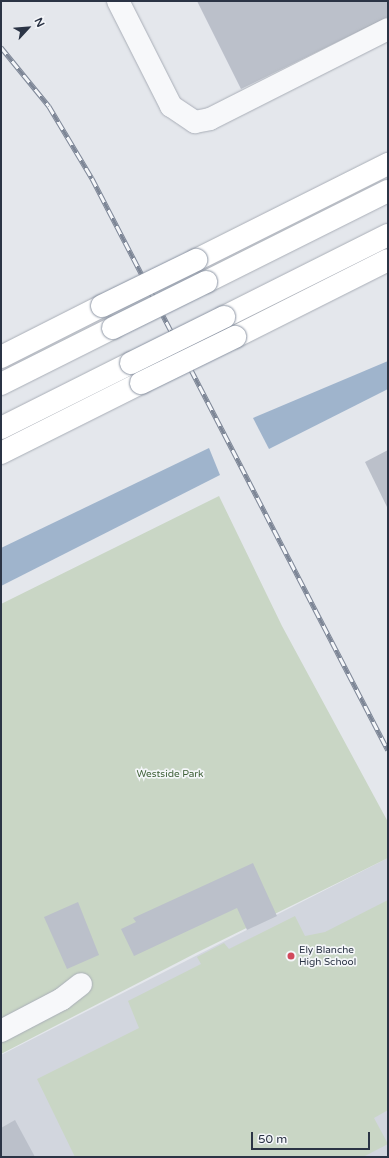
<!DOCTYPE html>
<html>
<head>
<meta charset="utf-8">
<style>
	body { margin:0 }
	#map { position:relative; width:389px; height:1158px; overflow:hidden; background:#e4e7ec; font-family:"Varela Round",sans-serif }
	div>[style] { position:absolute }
	.built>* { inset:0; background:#d2d6de }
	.green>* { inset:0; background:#c9d6c5 }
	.water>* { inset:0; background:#9fb4cc }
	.building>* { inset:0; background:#bbc0ca }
	.roads { filter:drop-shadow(0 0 1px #a9aeb7) drop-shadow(0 0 1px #a9aeb7) }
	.minor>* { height:22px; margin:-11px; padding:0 11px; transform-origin:11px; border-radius:11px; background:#f7f8fa }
	.highway>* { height:22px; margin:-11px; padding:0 11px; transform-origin:11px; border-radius:11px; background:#fff }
	.rail>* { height:4.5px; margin-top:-2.25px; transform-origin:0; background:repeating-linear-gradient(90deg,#f4f6f9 0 9px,#7d8696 0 18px); box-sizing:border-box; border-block:1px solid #7d8696 }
	.bridges { filter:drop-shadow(0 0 1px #8b94a3) drop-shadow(0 0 1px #8b94a3) }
	.highway-bridge>* { height:22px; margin:-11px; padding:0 11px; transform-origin:11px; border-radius:11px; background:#fff }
	.dots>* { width:11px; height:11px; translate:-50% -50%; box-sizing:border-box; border:2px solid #f4f6f9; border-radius:50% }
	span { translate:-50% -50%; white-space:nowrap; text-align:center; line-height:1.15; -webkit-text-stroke:3.5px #f4f6f9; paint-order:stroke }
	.park-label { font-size:10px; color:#3f6138 }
	.poi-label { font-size:10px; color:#2b3445 }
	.left { translate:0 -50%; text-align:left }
	.frame { position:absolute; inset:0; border:2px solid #2b3445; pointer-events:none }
	.north { position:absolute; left:8px; top:8px; width:40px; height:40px; -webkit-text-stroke:3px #f4f6f9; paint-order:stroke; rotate:64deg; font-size:11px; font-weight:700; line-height:16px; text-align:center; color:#2b3445 }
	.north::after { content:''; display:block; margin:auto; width:14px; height:18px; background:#2b3445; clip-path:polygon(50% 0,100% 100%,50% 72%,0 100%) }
	.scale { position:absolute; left:251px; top:1132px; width:119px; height:18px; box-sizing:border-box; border:2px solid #2b3445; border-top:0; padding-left:5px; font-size:12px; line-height:14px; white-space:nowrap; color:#2b3445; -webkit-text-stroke:3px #f4f6f9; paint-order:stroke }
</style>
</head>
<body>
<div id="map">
	<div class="built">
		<div style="clip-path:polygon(388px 858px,388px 1157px,1px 1157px,1px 1055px)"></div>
	</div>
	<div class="green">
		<div style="clip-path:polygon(219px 496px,282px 626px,388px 822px,388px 858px,196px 953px,1px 1054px,1px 604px)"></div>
		<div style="clip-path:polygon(388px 900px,388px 1110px,374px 1118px,388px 1144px,363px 1157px,75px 1157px,37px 1079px,139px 1028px,128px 1001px,201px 964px,197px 957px,224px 943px,229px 949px,295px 916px,305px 936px,325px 932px)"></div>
	</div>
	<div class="water">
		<div style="clip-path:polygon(388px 361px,388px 389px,269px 449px,253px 418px)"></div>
		<div style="clip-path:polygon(209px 448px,220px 475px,1px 586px,1px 548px)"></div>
	</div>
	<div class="building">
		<div style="clip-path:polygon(197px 1px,388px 1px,388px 17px,241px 89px)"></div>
		<div style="clip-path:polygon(388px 450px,388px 509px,365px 462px)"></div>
		<div style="clip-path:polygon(253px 863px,277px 916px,247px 930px,237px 908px,134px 956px,121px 929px,136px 922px,133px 918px)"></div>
		<div style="clip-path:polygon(78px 902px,99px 955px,67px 969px,44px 917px)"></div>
		<div style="clip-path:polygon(15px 1120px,35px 1157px,1px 1157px,1px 1128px)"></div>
	</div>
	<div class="roads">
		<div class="minor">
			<div style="left:118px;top:1px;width:118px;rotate:63.2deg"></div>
			<div style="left:171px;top:106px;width:29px;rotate:34deg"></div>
			<div style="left:195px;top:122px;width:15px;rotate:-11deg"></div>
			<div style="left:210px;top:119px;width:199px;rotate:-26.8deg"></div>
			<div style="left:1px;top:1031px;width:69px;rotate:-27.7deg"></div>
			<div style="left:62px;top:999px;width:24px;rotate:-38deg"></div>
		</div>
		<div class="highway">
			<div style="left:196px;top:260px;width:215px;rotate:-26.6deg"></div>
			<div style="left:206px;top:282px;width:203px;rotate:-26.6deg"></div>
			<div style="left:224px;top:317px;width:183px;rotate:-26.6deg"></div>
			<div style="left:235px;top:337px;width:171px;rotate:-26.7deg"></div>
			<div style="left:1px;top:357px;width:113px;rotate:-26.8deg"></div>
			<div style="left:1px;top:384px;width:125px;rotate:-26.6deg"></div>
			<div style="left:1px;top:428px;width:145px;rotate:-26.6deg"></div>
			<div style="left:1px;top:453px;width:157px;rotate:-26.6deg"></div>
		</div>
	</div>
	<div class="rail">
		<div style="left:1px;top:47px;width:76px;rotate:50.9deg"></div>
		<div style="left:49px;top:106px;width:84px;rotate:59.2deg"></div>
		<div style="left:92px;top:178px;width:644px;rotate:62.64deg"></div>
	</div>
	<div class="bridges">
		<div class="highway-bridge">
			<div style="left:102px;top:306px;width:105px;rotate:-26.1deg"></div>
			<div style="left:113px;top:328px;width:104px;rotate:-26.3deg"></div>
			<div style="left:131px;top:363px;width:104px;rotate:-26.3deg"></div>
			<div style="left:141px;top:383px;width:105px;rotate:-26.1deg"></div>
		</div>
	</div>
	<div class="dots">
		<div style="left:291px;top:956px;background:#d1495b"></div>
	</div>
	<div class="park-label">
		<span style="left:170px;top:775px">Westside Park</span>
	</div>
	<div class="poi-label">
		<span class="left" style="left:299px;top:956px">Ely Blanche<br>High School</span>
	</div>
	<div class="frame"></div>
	<div class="north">N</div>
	<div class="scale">50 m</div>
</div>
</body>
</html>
